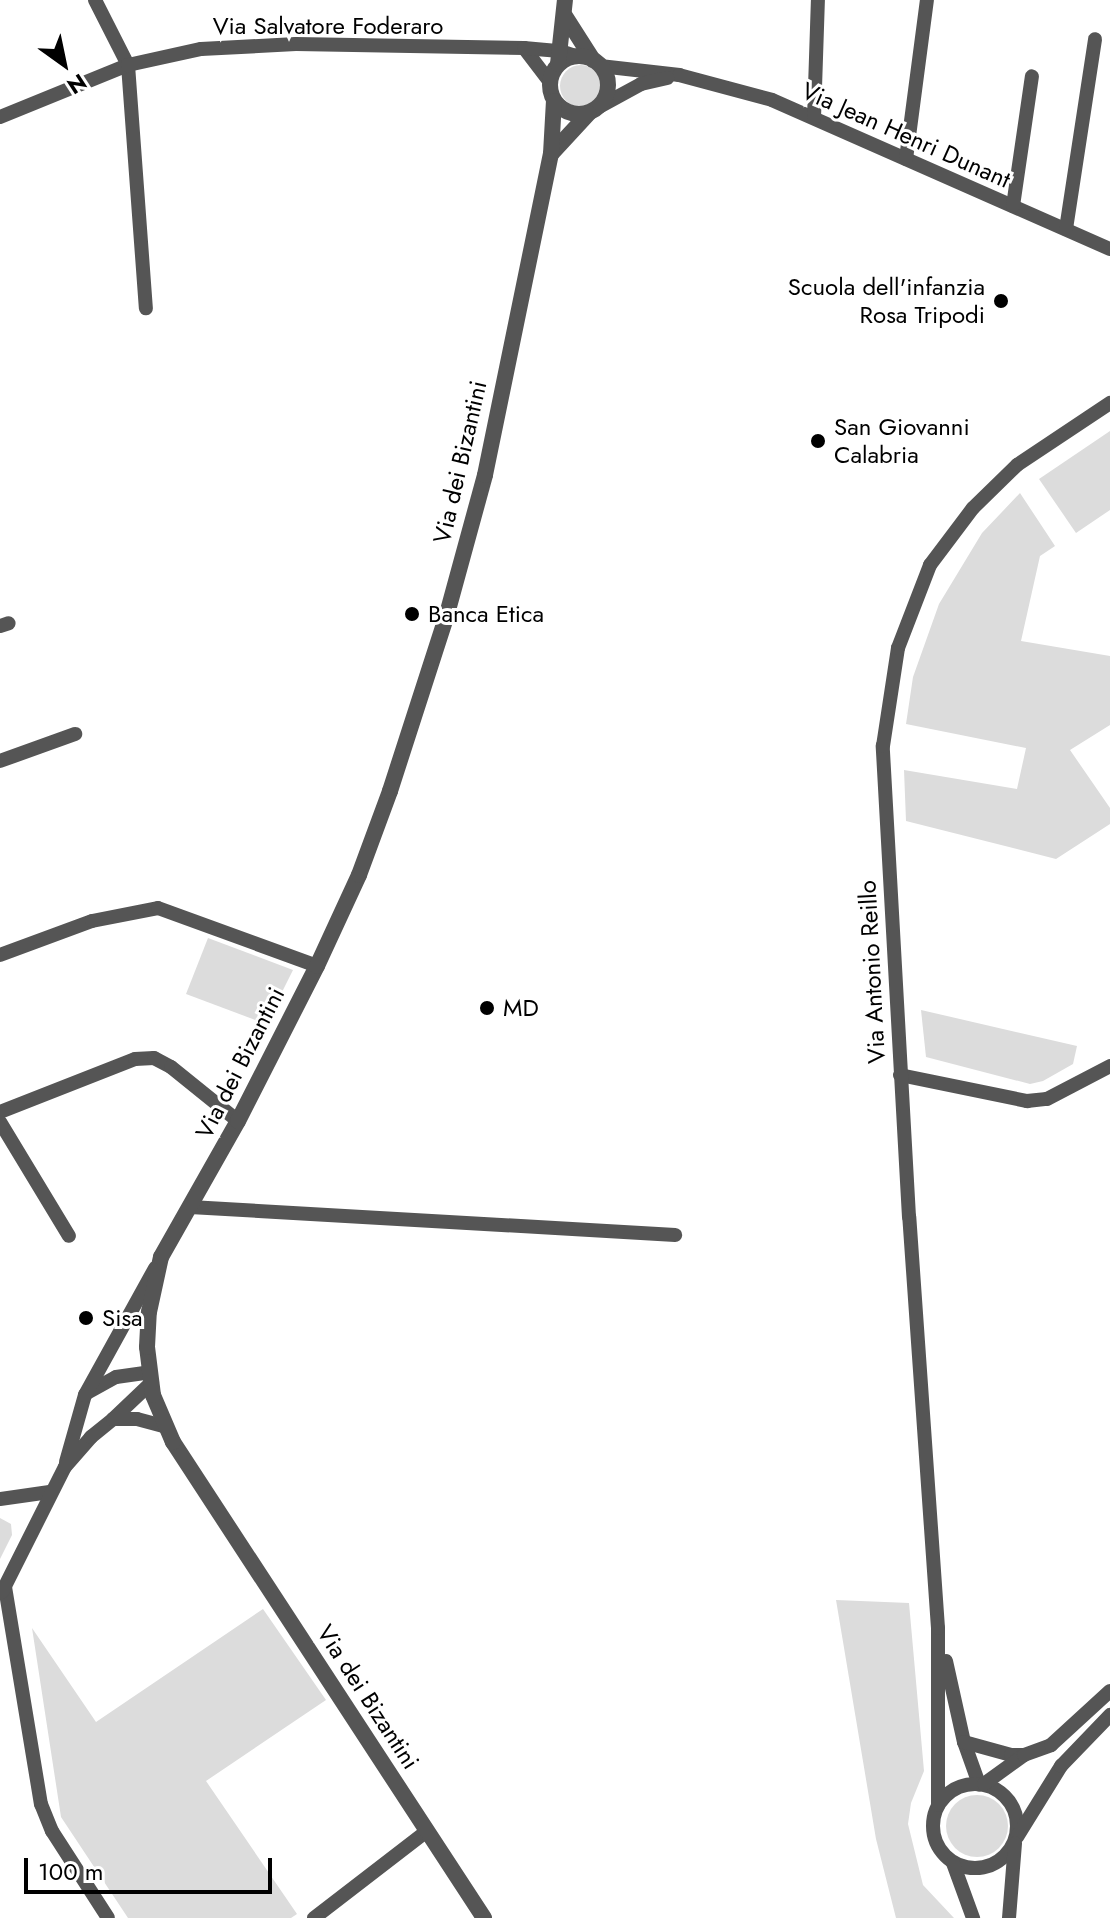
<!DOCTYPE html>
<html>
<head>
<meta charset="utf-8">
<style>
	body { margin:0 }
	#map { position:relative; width:1110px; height:1918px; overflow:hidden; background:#fff; font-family:Jost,sans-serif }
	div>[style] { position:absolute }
	.green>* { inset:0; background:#dcdcdc }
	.round { border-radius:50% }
	.minor>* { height:14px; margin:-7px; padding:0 7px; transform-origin:7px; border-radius:7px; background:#555 }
	.minor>.ring { margin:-7px; padding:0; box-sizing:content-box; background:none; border:14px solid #555; border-radius:50% }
	.tertiary>* { height:16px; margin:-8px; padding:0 8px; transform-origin:8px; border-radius:8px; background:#555 }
	.tertiary>.ring { margin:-8px; padding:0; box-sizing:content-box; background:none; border:16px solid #555; border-radius:50% }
	.dots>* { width:22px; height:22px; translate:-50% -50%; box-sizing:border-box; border:4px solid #fff; border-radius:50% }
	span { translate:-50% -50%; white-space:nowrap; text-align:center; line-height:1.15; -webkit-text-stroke:6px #fff; paint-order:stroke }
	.street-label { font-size:24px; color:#000 }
	.poi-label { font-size:24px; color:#000 }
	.right { translate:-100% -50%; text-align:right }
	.left { translate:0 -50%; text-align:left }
	.north { position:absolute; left:24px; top:24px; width:80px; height:80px; -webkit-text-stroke:6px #fff; paint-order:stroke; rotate:147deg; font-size:22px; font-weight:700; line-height:32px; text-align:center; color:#000 }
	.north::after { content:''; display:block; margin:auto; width:28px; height:36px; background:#000; clip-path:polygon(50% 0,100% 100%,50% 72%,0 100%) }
	.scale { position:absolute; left:24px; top:1858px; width:248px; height:36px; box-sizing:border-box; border:4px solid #000; border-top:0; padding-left:10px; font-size:24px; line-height:28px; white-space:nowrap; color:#000; -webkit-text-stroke:6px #fff; paint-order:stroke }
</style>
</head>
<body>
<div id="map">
	<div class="green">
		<div class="round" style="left:560px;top:65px;width:42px;height:42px"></div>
		<div style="clip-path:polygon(1110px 431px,1110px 510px,1076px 533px,1039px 479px)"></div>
		<div style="clip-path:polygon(1020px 493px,1055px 546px,1040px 556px,1021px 641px,1110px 656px,1110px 725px,1070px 750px,1110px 808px,1110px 824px,1056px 859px,906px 821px,904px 770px,1017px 789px,1026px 748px,906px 724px,913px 677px,939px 604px,982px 533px)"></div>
		<div style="clip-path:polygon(208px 938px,293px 970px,266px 1024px,186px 994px)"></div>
		<div style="clip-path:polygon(921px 1010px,1077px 1046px,1073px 1064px,1043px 1081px,1030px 1084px,926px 1057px)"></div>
		<div style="clip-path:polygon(0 1518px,11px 1524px,12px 1535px,0 1559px)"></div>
		<div style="clip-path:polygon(836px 1600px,909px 1603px,924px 1771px,911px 1803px,908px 1824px,923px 1885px,954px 1918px,896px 1918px,876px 1839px)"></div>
		<div style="clip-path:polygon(263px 1609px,326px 1700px,206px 1781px,297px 1914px,291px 1918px,128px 1918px,61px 1817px,32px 1628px,96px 1722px)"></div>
		<div class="round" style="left:946px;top:1795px;width:62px;height:62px"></div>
	</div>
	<div class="minor">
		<div style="left:95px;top:0;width:73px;rotate:63.1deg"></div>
		<div style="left:128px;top:65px;width:244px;rotate:85.8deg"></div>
		<div style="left:524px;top:48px;width:43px;rotate:52.6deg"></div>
		<div style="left:600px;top:66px;width:80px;rotate:6.5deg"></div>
		<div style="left:679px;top:75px;width:96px;rotate:15deg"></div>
		<div style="left:772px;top:100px;width:369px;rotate:23.8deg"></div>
		<div style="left:597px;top:108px;width:50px;rotate:-28.6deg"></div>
		<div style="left:641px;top:84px;width:27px;rotate:-13deg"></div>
		<div style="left:0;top:117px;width:138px;rotate:-22.1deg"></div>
		<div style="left:128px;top:65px;width:75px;rotate:-12.4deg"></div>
		<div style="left:201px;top:49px;width:95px;rotate:-3deg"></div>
		<div style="left:296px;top:44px;width:228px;rotate:1deg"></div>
		<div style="left:524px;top:48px;width:36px;rotate:5deg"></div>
		<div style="left:560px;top:51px;width:16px;rotate:18deg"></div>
		<div style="left:814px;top:118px;width:118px;rotate:-88.1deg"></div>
		<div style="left:906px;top:159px;width:160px;rotate:-82.5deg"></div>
		<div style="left:1013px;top:206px;width:131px;rotate:-81.7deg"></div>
		<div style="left:1066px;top:229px;width:192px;rotate:-81.3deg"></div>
		<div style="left:0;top:626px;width:9px;rotate:-18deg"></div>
		<div style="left:0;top:761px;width:80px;rotate:-19.8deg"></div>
		<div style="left:0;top:955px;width:98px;rotate:-20.3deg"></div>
		<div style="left:92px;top:921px;width:67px;rotate:-11.1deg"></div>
		<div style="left:158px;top:908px;width:169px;rotate:20deg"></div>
		<div style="left:900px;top:1075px;width:130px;rotate:11.6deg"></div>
		<div style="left:1027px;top:1101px;width:20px;rotate:-6deg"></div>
		<div style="left:1047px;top:1099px;width:71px;rotate:-27.6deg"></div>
		<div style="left:0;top:1112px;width:145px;rotate:-21.4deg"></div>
		<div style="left:135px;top:1059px;width:19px;rotate:-3deg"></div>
		<div style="left:154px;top:1058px;width:19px;rotate:28deg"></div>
		<div style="left:171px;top:1067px;width:86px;rotate:38.9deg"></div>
		<div style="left:0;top:1122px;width:133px;rotate:58.8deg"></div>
		<div style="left:190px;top:1207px;width:486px;rotate:3.3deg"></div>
		<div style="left:87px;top:1393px;width:33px;rotate:-29deg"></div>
		<div style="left:116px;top:1377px;width:34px;rotate:-8deg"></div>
		<div style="left:113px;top:1419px;width:54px;rotate:-43.5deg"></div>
		<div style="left:66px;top:1462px;width:70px;rotate:-74.2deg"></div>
		<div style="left:85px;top:1395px;width:145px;rotate:-61.1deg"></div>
		<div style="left:0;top:1499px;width:50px;rotate:-8deg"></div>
		<div style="left:5px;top:1587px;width:220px;rotate:80.6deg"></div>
		<div style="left:41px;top:1804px;width:29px;rotate:68deg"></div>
		<div style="left:52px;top:1831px;width:103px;rotate:57.2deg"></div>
		<div style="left:2px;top:1592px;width:140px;rotate:-63.3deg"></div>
		<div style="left:65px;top:1467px;width:40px;rotate:-49deg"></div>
		<div style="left:91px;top:1437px;width:28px;rotate:-39deg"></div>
		<div style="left:113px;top:1419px;width:24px"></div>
		<div style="left:137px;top:1419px;width:28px;rotate:15deg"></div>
		<div style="left:946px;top:1661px;width:83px;rotate:77.5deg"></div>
		<div style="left:964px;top:1742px;width:45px;rotate:70.3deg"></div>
		<div style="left:964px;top:1742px;width:49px;rotate:15.5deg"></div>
		<div style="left:1011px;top:1755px;width:13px"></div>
		<div class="ring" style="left:933px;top:1784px;width:70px;height:70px"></div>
		<div style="left:984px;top:1784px;width:49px;rotate:-35.9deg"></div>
		<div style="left:1024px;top:1755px;width:29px;rotate:-20deg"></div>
		<div style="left:1051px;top:1745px;width:80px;rotate:-42.5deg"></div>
		<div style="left:938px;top:1805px;width:177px;rotate:-90deg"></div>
		<div style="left:938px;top:1628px;width:412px;rotate:-94deg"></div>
		<div style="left:909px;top:1217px;width:472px;rotate:-93.2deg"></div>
		<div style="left:883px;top:746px;width:99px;rotate:-81.3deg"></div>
		<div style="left:898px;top:648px;width:89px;rotate:-68.9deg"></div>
		<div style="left:930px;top:565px;width:71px;rotate:-53deg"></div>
		<div style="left:973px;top:508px;width:62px;rotate:-44.3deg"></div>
		<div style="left:1017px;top:465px;width:112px;rotate:-33.7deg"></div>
		<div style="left:1017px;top:1837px;width:84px;rotate:-58.2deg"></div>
		<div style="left:1061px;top:1766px;width:71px;rotate:-46.1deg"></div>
		<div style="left:953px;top:1863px;width:59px;rotate:70deg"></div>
		<div style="left:314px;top:1918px;width:143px;rotate:-37.6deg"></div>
		<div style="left:1009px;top:1918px;width:75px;rotate:-85.4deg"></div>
	</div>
	<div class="tertiary">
		<div style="left:565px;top:16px;width:52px;rotate:57.5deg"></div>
		<div class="ring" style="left:550px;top:56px;width:42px;height:42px"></div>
		<div style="left:558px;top:64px;width:64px;rotate:-83.8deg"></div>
		<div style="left:552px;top:153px;width:54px;rotate:-47.2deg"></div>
		<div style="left:484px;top:1918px;width:569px;rotate:-123.16deg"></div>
		<div style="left:173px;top:1442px;width:51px;rotate:-113.1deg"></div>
		<div style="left:153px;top:1395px;width:48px;rotate:-97.1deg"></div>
		<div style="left:147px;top:1347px;width:35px;rotate:-87deg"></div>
		<div style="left:149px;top:1312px;width:56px;rotate:-77.7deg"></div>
		<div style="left:161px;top:1257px;width:156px;rotate:-60.5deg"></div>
		<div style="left:238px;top:1121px;width:174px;rotate:-63deg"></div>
		<div style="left:317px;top:966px;width:100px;rotate:-65.2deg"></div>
		<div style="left:359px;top:875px;width:90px;rotate:-69.7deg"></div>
		<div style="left:390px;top:791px;width:186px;rotate:-72.1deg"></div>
		<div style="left:447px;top:614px;width:144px;rotate:-74.7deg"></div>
		<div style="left:485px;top:475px;width:328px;rotate:-78.4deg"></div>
		<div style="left:551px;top:154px;width:53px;rotate:-86.8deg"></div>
	</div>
	<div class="dots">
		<div style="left:1001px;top:301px;background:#000"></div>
		<div style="left:818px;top:441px;background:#000"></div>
		<div style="left:412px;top:614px;background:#000"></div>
		<div style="left:487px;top:1008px;background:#000"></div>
		<div style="left:86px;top:1318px;background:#000"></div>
	</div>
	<div class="street-label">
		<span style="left:328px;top:26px">Via Salvatore Foderaro</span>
		<span style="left:906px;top:135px;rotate:24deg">Via Jean Henri Dunant</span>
		<span style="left:460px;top:462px;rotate:-77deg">Via dei Bizantini</span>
		<span style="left:872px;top:972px;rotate:-93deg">Via Antonio Reillo</span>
		<span style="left:240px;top:1063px;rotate:-63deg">Via dei Bizantini</span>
		<span style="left:368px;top:1697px;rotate:57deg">Via dei Bizantini</span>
	</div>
	<div class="poi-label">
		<span class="right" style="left:985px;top:301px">Scuola dell'infanzia<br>Rosa Tripodi</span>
		<span class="left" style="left:834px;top:441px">San Giovanni<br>Calabria</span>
		<span class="left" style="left:428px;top:614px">Banca Etica</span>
		<span class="left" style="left:503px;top:1008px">MD</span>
		<span class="left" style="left:102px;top:1318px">Sisa</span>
	</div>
	<div class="north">N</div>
	<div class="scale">100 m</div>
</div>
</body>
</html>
